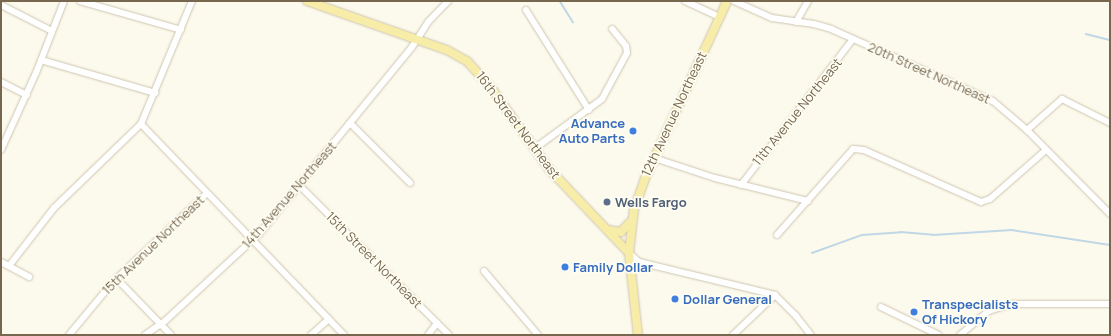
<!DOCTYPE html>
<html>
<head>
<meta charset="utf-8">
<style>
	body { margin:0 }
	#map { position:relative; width:1111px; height:336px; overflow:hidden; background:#fcfaec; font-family:Manrope,sans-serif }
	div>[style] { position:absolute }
	.stream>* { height:1.5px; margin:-0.75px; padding:0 0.75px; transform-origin:0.75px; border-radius:0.75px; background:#c0d7e6 }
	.roads { filter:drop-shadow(0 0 1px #cec5b1) drop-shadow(0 0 1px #cec5b1) }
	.minor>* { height:6px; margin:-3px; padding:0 3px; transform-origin:3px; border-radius:3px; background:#fff }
	.major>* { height:8px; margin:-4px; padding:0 4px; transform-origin:4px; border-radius:4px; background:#f7eda8 }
	.dots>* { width:11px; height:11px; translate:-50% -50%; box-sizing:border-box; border:2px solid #fefdf2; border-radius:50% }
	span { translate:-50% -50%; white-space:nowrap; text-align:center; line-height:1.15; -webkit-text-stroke:3.5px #fefdf2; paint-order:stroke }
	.street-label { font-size:13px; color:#77674f }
	.shop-label { font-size:13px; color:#366cbe; font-weight:700 }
	.right { translate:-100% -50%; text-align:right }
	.left { translate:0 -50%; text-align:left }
	.service-label { font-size:13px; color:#4e5e75; font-weight:700 }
	.frame { position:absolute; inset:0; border:2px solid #77674f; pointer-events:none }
</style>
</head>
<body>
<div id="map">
	<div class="stream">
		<div style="left:560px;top:1px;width:25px;rotate:58deg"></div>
		<div style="left:1086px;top:34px;width:25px;rotate:14deg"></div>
		<div style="left:812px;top:253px;width:53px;rotate:-19.8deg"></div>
		<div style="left:862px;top:235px;width:39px;rotate:-4deg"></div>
		<div style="left:901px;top:232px;width:32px;rotate:5deg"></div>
		<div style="left:933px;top:235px;width:79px;rotate:-3.6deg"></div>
		<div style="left:1012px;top:230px;width:99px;rotate:8.7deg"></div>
	</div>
	<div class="roads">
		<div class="minor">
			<div style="left:80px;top:1px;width:105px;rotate:16deg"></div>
			<div style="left:685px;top:1px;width:38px;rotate:25deg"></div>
			<div style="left:734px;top:1px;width:42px;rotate:24.1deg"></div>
			<div style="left:772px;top:18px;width:42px;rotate:8.1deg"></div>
			<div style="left:814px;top:24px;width:18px;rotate:16deg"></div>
			<div style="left:831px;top:29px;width:177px;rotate:24deg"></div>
			<div style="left:993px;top:101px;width:45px;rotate:40.5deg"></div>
			<div style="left:1027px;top:130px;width:118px;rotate:45.3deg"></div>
			<div style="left:1px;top:5px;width:57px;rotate:27deg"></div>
			<div style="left:526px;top:10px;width:118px;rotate:57.8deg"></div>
			<div style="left:796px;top:22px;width:24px;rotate:-60deg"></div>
			<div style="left:41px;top:60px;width:119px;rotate:16.1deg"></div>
			<div style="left:1px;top:82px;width:29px;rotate:27deg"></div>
			<div style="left:350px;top:123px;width:85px;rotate:45deg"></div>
			<div style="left:141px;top:124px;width:293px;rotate:46.1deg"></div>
			<div style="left:1027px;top:130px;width:47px;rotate:-41.5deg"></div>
			<div style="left:1062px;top:99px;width:54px;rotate:26.6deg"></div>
			<div style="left:534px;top:149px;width:84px;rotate:-36.3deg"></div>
			<div style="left:602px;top:99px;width:52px;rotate:-61.5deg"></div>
			<div style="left:627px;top:53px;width:7px;rotate:-98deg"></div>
			<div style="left:626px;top:46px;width:22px;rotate:-129deg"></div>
			<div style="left:1px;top:150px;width:85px;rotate:-65.6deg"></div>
			<div style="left:36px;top:73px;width:77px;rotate:-68.7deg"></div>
			<div style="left:654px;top:158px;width:64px;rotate:18.2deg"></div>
			<div style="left:715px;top:178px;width:96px;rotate:13.9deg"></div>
			<div style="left:299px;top:185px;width:212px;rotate:45deg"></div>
			<div style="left:741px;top:185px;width:184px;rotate:-52.5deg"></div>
			<div style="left:777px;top:235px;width:115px;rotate:-48.5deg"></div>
			<div style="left:853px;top:149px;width:11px;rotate:5deg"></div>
			<div style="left:864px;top:150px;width:128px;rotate:24deg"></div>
			<div style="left:981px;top:202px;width:9px;rotate:-18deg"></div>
			<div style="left:990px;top:199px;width:74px;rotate:-41.2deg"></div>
			<div style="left:629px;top:253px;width:13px;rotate:42deg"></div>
			<div style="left:639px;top:262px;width:140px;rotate:13.6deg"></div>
			<div style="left:775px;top:295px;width:30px;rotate:45deg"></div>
			<div style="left:796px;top:316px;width:24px;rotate:52deg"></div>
			<div style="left:1px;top:262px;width:32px;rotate:28deg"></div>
			<div style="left:9px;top:266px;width:73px;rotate:-52.2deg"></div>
			<div style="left:54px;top:208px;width:121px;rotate:-44deg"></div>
			<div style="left:141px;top:124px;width:133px;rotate:-67.5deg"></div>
			<div style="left:484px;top:271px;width:84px;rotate:49.8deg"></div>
			<div style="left:116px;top:278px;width:79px;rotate:46deg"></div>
			<div style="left:881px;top:307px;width:64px;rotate:25.8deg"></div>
			<div style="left:69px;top:335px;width:69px;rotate:-50.3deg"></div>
			<div style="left:113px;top:282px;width:129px;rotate:-43.4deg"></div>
			<div style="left:145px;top:335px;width:24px;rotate:-35deg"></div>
			<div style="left:165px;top:321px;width:128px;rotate:-42.8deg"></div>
			<div style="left:259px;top:234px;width:242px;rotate:-50.7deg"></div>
			<div style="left:412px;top:47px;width:30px;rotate:-57deg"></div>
			<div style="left:428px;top:22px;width:29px;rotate:-46deg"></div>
			<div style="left:311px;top:335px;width:24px;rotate:-42deg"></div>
			<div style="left:428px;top:335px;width:15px;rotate:-53deg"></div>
			<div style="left:733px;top:335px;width:58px;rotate:-43.6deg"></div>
			<div style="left:960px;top:335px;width:38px;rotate:-40deg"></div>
			<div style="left:989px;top:311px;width:22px;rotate:-18deg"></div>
			<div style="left:1010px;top:304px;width:100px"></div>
		</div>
		<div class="major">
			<div style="left:307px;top:1px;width:148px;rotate:19.3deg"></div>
			<div style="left:447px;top:50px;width:23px;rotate:29deg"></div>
			<div style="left:467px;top:61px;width:38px;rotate:48deg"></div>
			<div style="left:492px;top:89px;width:98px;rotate:54.5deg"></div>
			<div style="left:549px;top:169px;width:116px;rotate:46.4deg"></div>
			<div style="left:608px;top:230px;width:13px;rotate:9deg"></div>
			<div style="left:621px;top:232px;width:13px;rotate:-48deg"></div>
			<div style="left:638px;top:335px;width:82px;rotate:-96.3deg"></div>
			<div style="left:629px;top:253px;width:44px;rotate:-83.5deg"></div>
			<div style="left:634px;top:209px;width:33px;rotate:-70deg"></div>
			<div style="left:645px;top:178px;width:195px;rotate:-65.1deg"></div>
		</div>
	</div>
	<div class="dots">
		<div style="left:633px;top:131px;background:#3f7fe0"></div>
		<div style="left:607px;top:202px;background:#5c6f8a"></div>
		<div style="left:565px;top:267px;background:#3f7fe0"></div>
		<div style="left:675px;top:299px;background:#3f7fe0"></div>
		<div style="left:914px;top:312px;background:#3f7fe0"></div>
	</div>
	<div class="street-label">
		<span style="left:929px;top:73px;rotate:24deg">20th Street Northeast</span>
		<span style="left:797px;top:112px;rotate:-51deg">11th Avenue Northeast</span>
		<span style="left:674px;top:114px;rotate:-65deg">12th Avenue Northeast</span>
		<span style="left:518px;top:125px;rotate:53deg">16th Street Northeast</span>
		<span style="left:289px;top:195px;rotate:-49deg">14th Avenue Northeast</span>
		<span style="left:153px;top:245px;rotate:-44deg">15th Avenue Northeast</span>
		<span style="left:374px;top:260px;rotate:45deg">15th Street Northeast</span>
	</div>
	<div class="shop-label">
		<span class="right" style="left:625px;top:131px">Advance<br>Auto Parts</span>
		<span class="left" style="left:573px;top:267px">Family Dollar</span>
		<span class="left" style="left:683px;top:299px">Dollar General</span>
		<span class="left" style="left:922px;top:312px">Transpecialists<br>Of Hickory</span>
	</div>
	<div class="service-label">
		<span class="left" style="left:615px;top:202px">Wells Fargo</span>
	</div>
	<div class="frame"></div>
</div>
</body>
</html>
